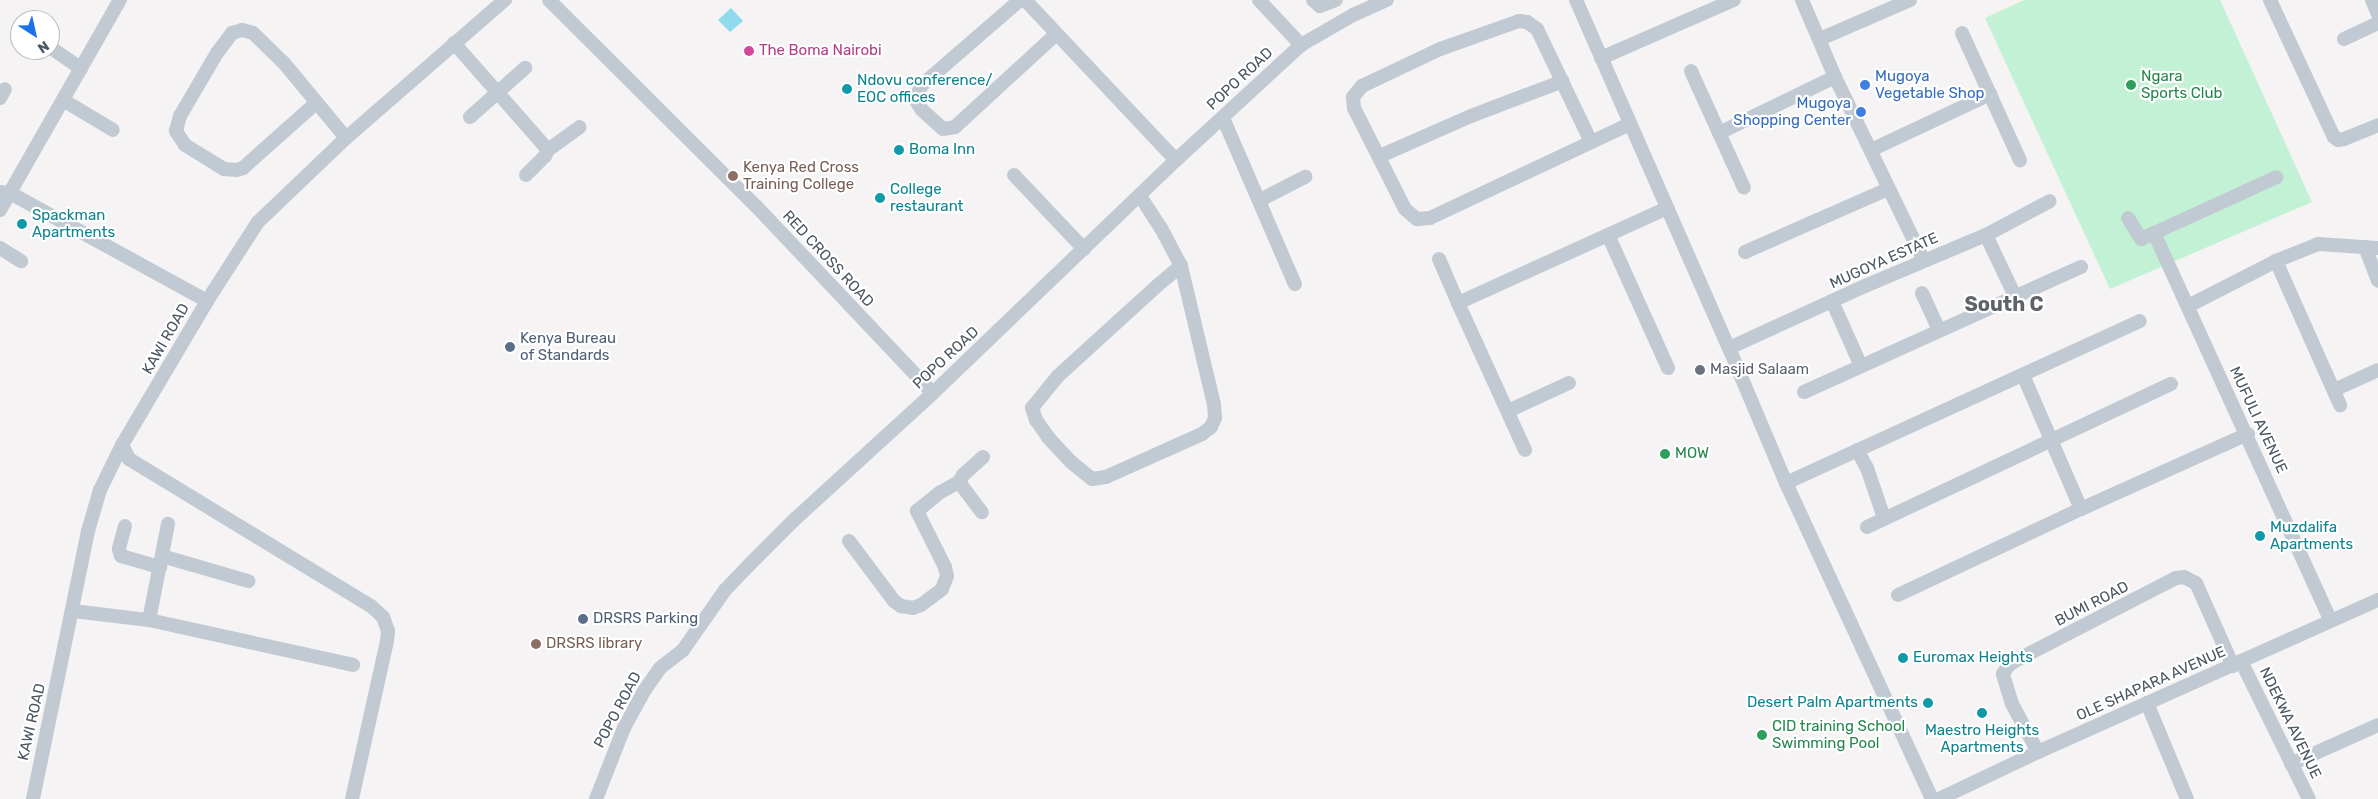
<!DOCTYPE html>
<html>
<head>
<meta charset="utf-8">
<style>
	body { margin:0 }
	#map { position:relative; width:2378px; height:799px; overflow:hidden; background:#f5f3f3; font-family:Rubik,sans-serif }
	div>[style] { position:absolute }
	.green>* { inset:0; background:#c3f1d5 }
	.water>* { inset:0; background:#90daee }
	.minor>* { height:14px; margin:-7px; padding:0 7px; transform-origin:7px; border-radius:7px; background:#c1cad2 }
	.dots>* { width:14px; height:14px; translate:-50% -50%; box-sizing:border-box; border:2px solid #fff; border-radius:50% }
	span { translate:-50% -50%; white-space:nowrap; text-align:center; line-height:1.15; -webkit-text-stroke:4.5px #fff; paint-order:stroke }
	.hotel-label { font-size:15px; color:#b23c85 }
	.left { translate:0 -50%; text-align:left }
	.shop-label { font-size:15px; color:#366cbe }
	.right { translate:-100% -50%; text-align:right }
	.leisure-label { font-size:15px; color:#27864d }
	.street-label { font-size:15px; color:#4a5661 }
	.culture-label { font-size:15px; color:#0d838f }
	.education-label { font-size:15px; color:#785e54 }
	.service-label { font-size:15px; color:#4e5e75 }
	.worship-label { font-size:15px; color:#5b616d }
	.district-label { font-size:20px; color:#5f6368; font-weight:700 }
	.north { position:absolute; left:10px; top:10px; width:50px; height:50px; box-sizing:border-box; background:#fff; border:1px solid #b7bbc0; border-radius:50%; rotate:145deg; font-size:14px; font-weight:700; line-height:20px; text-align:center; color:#4a5661 }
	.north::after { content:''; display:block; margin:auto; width:18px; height:22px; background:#1a73e8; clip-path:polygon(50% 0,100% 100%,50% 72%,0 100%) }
</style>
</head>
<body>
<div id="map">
	<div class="green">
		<div style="clip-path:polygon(2024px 0,2220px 0,2312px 202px,2110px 289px,1985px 18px)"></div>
	</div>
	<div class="water">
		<div style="clip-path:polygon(731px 8px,743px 21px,730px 32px,718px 20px)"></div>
	</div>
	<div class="minor">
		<div style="left:549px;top:0;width:292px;rotate:44.9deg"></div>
		<div style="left:756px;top:206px;width:257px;rotate:46.6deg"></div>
		<div style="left:1020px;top:0;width:130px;rotate:139.1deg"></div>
		<div style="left:922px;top:85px;width:16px;rotate:117deg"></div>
		<div style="left:915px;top:99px;width:13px;rotate:58deg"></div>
		<div style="left:922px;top:110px;width:28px;rotate:42deg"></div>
		<div style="left:943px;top:129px;width:12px;rotate:-9deg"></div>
		<div style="left:955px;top:127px;width:137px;rotate:-42.6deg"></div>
		<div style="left:1025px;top:0;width:220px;rotate:46.7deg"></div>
		<div style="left:1259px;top:0;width:62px;rotate:47deg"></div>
		<div style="left:1313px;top:0;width:9px;rotate:41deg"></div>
		<div style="left:1320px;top:6px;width:17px;rotate:-21deg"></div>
		<div style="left:1576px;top:0;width:380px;rotate:66.3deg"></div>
		<div style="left:1729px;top:348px;width:147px;rotate:67.1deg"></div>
		<div style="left:1786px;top:483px;width:348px;rotate:65.2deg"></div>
		<div style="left:1802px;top:0;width:84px;rotate:66.8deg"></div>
		<div style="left:1835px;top:77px;width:204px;rotate:64.2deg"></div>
		<div style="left:2270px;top:0;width:151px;rotate:65deg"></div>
		<div style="left:2334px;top:137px;width:5px;rotate:37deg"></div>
		<div style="left:2338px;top:140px;width:6px;rotate:-9deg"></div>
		<div style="left:2344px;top:139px;width:37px;rotate:-22deg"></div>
		<div style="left:2372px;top:0;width:15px;rotate:67deg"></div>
		<div style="left:1962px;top:33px;width:140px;rotate:65.5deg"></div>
		<div style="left:1820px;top:39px;width:98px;rotate:-23.4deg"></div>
		<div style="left:2344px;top:39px;width:38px;rotate:-25deg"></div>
		<div style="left:454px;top:43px;width:142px;rotate:48.7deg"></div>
		<div style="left:50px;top:47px;width:38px;rotate:35deg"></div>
		<div style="left:1601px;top:58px;width:145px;rotate:-23.6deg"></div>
		<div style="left:1691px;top:71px;width:128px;rotate:65.6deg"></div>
		<div style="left:0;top:98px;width:10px;rotate:-61deg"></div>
		<div style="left:63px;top:100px;width:58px;rotate:31deg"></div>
		<div style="left:316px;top:103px;width:98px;rotate:138.3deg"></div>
		<div style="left:243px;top:168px;width:7px;rotate:164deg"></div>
		<div style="left:236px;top:170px;width:12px;rotate:-175deg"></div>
		<div style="left:224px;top:169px;width:46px;rotate:-148.4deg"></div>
		<div style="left:185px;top:145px;width:17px;rotate:-123deg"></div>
		<div style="left:176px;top:131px;width:16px;rotate:-75deg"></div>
		<div style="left:180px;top:116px;width:73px;rotate:-59.6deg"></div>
		<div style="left:217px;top:53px;width:25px;rotate:-53deg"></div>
		<div style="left:232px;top:33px;width:10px;rotate:-17deg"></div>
		<div style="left:242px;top:30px;width:11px;rotate:15deg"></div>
		<div style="left:253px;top:33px;width:43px;rotate:44.1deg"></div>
		<div style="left:284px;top:63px;width:97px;rotate:50.4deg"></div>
		<div style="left:470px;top:117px;width:74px;rotate:-41.7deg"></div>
		<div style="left:1223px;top:118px;width:181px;rotate:66.6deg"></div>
		<div style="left:1719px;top:133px;width:129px;rotate:-25.8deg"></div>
		<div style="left:1591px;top:142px;width:125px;rotate:-115.5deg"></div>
		<div style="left:1537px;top:29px;width:12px;rotate:-145deg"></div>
		<div style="left:1527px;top:22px;width:8px;rotate:-173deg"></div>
		<div style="left:1519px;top:21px;width:84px;rotate:160.5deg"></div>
		<div style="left:1440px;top:49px;width:86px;rotate:154.6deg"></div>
		<div style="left:1362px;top:86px;width:14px;rotate:129deg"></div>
		<div style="left:1353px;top:97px;width:11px;rotate:85deg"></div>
		<div style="left:1354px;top:108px;width:113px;rotate:63.2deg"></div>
		<div style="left:1405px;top:209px;width:16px;rotate:40deg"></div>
		<div style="left:1417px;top:219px;width:13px;rotate:-4deg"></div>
		<div style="left:1430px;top:218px;width:221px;rotate:-25.2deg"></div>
		<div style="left:1871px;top:150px;width:132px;rotate:-25.2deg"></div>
		<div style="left:1380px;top:156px;width:99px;rotate:-23.7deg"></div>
		<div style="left:1471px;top:116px;width:98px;rotate:-20.8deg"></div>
		<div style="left:526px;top:175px;width:27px;rotate:-45deg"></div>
		<div style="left:545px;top:156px;width:7px;rotate:-63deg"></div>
		<div style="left:548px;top:150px;width:39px;rotate:-36deg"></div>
		<div style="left:1014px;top:175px;width:102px;rotate:46.6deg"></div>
		<div style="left:0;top:192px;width:10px;rotate:6deg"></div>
		<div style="left:10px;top:193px;width:225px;rotate:28.7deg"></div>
		<div style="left:1140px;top:196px;width:38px;rotate:57deg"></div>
		<div style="left:1161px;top:228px;width:43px;rotate:62.2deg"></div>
		<div style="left:1181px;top:266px;width:142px;rotate:76.6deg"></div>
		<div style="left:1214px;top:404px;width:14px;rotate:86deg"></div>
		<div style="left:1215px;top:418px;width:10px;rotate:114deg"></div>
		<div style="left:1211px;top:427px;width:11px;rotate:142deg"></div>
		<div style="left:1202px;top:434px;width:105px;rotate:155.9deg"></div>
		<div style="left:1106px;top:477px;width:14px;rotate:172deg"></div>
		<div style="left:1092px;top:479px;width:27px;rotate:-141deg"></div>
		<div style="left:1071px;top:462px;width:34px;rotate:-133deg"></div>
		<div style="left:1048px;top:437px;width:21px;rotate:-125deg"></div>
		<div style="left:1036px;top:420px;width:13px;rotate:-108deg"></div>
		<div style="left:1032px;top:408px;width:41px;rotate:-50.9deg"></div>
		<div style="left:1058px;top:376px;width:135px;rotate:-42.3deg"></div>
		<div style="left:1158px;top:285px;width:30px;rotate:-40deg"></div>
		<div style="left:1260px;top:200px;width:51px;rotate:-27.1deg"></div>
		<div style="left:0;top:210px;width:242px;rotate:-60.3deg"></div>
		<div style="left:2128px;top:218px;width:25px;rotate:58deg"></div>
		<div style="left:2141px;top:239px;width:149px;rotate:-24.5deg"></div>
		<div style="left:2154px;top:233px;width:426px;rotate:65.5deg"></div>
		<div style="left:1608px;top:235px;width:146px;rotate:65.7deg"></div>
		<div style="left:1986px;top:235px;width:68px;rotate:64.6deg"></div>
		<div style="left:2365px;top:247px;width:36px;rotate:69deg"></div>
		<div style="left:0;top:248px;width:25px;rotate:32deg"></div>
		<div style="left:1745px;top:252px;width:156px;rotate:-23.8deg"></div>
		<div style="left:1439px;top:259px;width:48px;rotate:66.6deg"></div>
		<div style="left:2276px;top:261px;width:158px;rotate:66deg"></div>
		<div style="left:1922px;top:293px;width:41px;rotate:65.3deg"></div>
		<div style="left:1832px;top:301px;width:71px;rotate:66deg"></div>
		<div style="left:2188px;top:306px;width:99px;rotate:-27.1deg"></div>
		<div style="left:2276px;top:261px;width:45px;rotate:-22deg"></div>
		<div style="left:2318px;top:244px;width:60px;rotate:3.8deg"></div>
		<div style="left:1729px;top:348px;width:149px;rotate:-24.5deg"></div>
		<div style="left:1865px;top:286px;width:131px;rotate:-22.9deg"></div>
		<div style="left:1986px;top:235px;width:72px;rotate:-28deg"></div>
		<div style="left:2023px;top:375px;width:146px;rotate:66.6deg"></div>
		<div style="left:2334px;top:390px;width:48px;rotate:-24.4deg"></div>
		<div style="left:1804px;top:392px;width:304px;rotate:-24.3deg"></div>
		<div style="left:1508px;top:411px;width:67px;rotate:-24.7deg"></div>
		<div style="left:122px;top:445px;width:16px;rotate:63deg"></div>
		<div style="left:129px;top:459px;width:283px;rotate:31.3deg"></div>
		<div style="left:371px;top:606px;width:16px;rotate:43deg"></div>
		<div style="left:383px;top:617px;width:15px;rotate:70deg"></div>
		<div style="left:388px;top:631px;width:10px;rotate:96deg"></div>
		<div style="left:387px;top:641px;width:162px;rotate:102.5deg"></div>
		<div style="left:1525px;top:450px;width:162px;rotate:-114.5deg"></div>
		<div style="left:1458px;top:303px;width:230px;rotate:-24.4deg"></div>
		<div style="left:1857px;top:450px;width:21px;rotate:61deg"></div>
		<div style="left:1867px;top:468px;width:53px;rotate:71.2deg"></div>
		<div style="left:959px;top:482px;width:8px;rotate:-60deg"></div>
		<div style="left:963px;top:475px;width:27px;rotate:-42deg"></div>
		<div style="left:1786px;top:483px;width:389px;rotate:-24.6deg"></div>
		<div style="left:125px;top:526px;width:24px;rotate:105deg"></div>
		<div style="left:119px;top:549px;width:7px;rotate:74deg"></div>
		<div style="left:121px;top:556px;width:41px;rotate:15.8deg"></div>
		<div style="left:1867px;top:527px;width:336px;rotate:-25.2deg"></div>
		<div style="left:849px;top:541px;width:75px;rotate:53.1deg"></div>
		<div style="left:894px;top:601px;width:9px;rotate:36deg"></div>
		<div style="left:901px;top:606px;width:12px;rotate:9deg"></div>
		<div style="left:913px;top:608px;width:9px;rotate:-21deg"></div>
		<div style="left:921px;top:605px;width:26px;rotate:-37deg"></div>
		<div style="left:942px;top:589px;width:14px;rotate:-69deg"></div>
		<div style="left:947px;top:576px;width:9px;rotate:-103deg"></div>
		<div style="left:945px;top:567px;width:63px;rotate:-116.6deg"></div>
		<div style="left:917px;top:511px;width:28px;rotate:-39deg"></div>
		<div style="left:939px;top:493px;width:23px;rotate:-29deg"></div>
		<div style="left:959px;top:482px;width:38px;rotate:53deg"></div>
		<div style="left:162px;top:556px;width:90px;rotate:16.2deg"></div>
		<div style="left:1898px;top:595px;width:202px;rotate:-25.2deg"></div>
		<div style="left:2081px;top:509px;width:183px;rotate:-24.2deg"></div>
		<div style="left:73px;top:611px;width:77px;rotate:6.8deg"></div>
		<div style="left:149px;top:620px;width:209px;rotate:12.4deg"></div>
		<div style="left:149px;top:620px;width:98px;rotate:-78.8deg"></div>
		<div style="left:2241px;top:661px;width:154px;rotate:63.8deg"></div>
		<div style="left:2147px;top:703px;width:104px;rotate:67.4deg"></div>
		<div style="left:2038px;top:752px;width:55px;rotate:-118.4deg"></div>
		<div style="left:2012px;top:704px;width:31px;rotate:-107deg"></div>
		<div style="left:2003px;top:674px;width:9px;rotate:-58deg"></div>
		<div style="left:2008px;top:666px;width:9px;rotate:-36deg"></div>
		<div style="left:2015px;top:661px;width:181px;rotate:-27.3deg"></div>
		<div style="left:2176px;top:578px;width:8px;rotate:-7deg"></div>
		<div style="left:2184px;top:577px;width:13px;rotate:27deg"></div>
		<div style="left:2196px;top:583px;width:91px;rotate:66deg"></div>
		<div style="left:2291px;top:764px;width:95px;rotate:-24.1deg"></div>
		<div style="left:33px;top:799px;width:274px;rotate:-78.4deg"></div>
		<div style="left:88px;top:531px;width:43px;rotate:-73.7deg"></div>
		<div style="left:100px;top:490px;width:50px;rotate:-63.9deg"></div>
		<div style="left:122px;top:445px;width:167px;rotate:-59.4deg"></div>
		<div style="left:207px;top:301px;width:94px;rotate:-57.2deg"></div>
		<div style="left:258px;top:222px;width:122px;rotate:-43.7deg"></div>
		<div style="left:346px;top:138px;width:211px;rotate:-41deg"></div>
		<div style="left:596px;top:799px;width:76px;rotate:-68.5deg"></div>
		<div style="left:624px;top:728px;width:42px;rotate:-61.6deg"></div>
		<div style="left:644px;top:691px;width:28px;rotate:-55deg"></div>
		<div style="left:660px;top:668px;width:29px;rotate:-38deg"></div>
		<div style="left:683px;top:650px;width:73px;rotate:-55deg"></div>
		<div style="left:725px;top:590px;width:39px;rotate:-46deg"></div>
		<div style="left:752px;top:562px;width:59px;rotate:-45deg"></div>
		<div style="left:794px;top:520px;width:188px;rotate:-42.4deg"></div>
		<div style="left:933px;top:393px;width:337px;rotate:-43.8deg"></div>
		<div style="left:1176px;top:160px;width:170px;rotate:-42.6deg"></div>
		<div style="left:1301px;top:45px;width:60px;rotate:-30deg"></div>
		<div style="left:1353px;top:15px;width:37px;rotate:-24deg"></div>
		<div style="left:1939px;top:799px;width:110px;rotate:-25.4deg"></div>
		<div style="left:2038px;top:752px;width:372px;rotate:-24.1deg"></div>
	</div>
	<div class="dots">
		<div style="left:749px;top:51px;background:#d1479c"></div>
		<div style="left:1865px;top:85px;background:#3f7fe0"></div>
		<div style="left:2131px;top:85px;background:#2e9e5b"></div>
		<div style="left:847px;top:89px;background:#0f9aa8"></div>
		<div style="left:1861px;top:112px;background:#3f7fe0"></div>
		<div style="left:899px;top:150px;background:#0f9aa8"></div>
		<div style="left:733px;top:176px;background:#8d6e63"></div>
		<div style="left:880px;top:198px;background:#0f9aa8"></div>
		<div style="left:22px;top:224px;background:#0f9aa8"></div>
		<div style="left:510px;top:347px;background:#5c6f8a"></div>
		<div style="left:1700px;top:370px;background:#6b7280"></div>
		<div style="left:1665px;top:454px;background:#2e9e5b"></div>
		<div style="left:2260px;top:536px;background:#0f9aa8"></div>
		<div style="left:583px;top:619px;background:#5c6f8a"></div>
		<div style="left:536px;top:644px;background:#8d6e63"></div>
		<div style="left:1903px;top:658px;background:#0f9aa8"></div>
		<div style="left:1928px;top:703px;background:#0f9aa8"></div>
		<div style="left:1982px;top:713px;background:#0f9aa8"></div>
		<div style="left:1762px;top:735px;background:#2e9e5b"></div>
	</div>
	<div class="hotel-label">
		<span class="left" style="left:759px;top:51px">The Boma Nairobi</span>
	</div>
	<div class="shop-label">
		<span class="left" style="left:1875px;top:85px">Mugoya<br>Vegetable Shop</span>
		<span class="right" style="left:1851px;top:112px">Mugoya<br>Shopping Center</span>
	</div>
	<div class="leisure-label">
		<span class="left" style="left:2141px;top:85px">Ngara<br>Sports Club</span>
		<span class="left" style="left:1675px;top:454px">MOW</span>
		<span class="left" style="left:1772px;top:735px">CID training School<br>Swimming Pool</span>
	</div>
	<div class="street-label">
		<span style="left:1240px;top:79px;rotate:-43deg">POPO ROAD</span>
		<span style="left:828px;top:259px;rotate:47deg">RED CROSS ROAD</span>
		<span style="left:1884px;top:261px;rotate:-24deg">MUGOYA ESTATE</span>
		<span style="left:166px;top:339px;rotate:-60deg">KAWI ROAD</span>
		<span style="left:946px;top:358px;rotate:-43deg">POPO ROAD</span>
		<span style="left:2258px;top:420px;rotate:65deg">MUFULI AVENUE</span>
		<span style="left:2092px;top:604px;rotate:-27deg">BUMI ROAD</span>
		<span style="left:2151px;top:684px;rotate:-24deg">OLE SHAPARA AVENUE</span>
		<span style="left:618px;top:710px;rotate:-62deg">POPO ROAD</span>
		<span style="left:32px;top:722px;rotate:-77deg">KAWI ROAD</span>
		<span style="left:2290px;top:723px;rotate:64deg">NDEKWA AVENUE</span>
	</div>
	<div class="culture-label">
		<span class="left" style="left:857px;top:89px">Ndovu conference/<br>EOC offices</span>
		<span class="left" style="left:909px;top:150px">Boma Inn</span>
		<span class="left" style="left:890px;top:198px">College<br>restaurant</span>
		<span class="left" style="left:32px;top:224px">Spackman<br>Apartments</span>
		<span class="left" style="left:2270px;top:536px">Muzdalifa<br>Apartments</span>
		<span class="left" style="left:1913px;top:658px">Euromax Heights</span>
		<span class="right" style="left:1918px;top:703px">Desert Palm Apartments</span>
		<span style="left:1982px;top:739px">Maestro Heights<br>Apartments</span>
	</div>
	<div class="education-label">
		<span class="left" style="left:743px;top:176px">Kenya Red Cross<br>Training College</span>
		<span class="left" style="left:546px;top:644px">DRSRS library</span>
	</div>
	<div class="service-label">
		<span class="left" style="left:520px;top:347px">Kenya Bureau<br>of Standards</span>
		<span class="left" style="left:593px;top:619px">DRSRS Parking</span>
	</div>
	<div class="worship-label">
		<span class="left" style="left:1710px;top:370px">Masjid Salaam</span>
	</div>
	<div class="district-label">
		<span style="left:2004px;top:304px">South C</span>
	</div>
	<div class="north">N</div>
</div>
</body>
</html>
